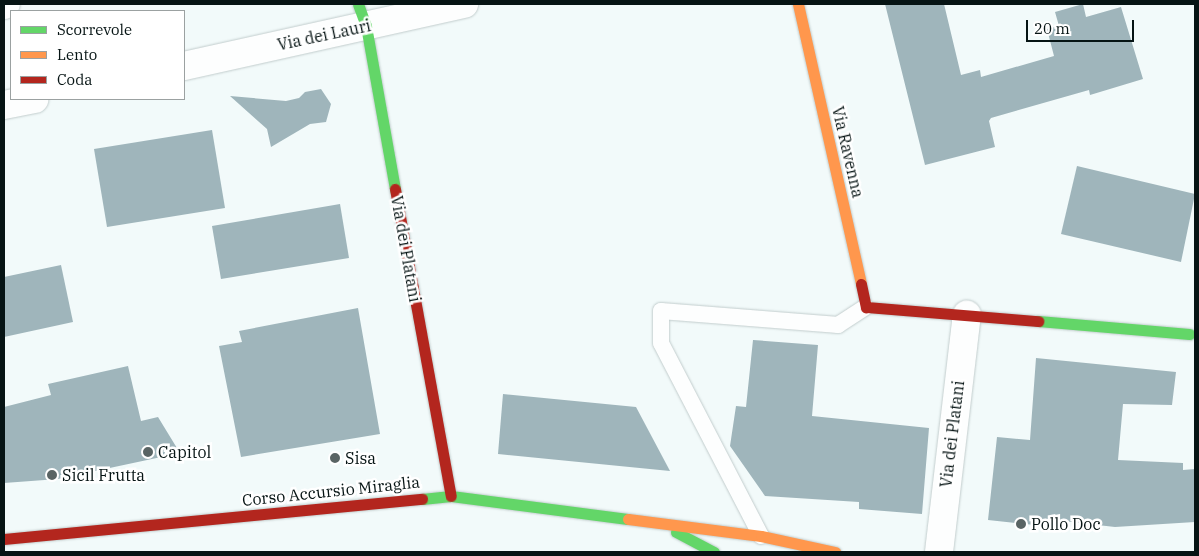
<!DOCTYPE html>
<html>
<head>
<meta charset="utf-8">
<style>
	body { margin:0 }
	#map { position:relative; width:1199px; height:556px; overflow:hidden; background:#f2fafa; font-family:"IBM Plex Serif",serif }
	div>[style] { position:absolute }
	.building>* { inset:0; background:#9fb5bb }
	.roads { filter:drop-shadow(0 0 1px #c2cdcd) drop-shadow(0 0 1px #c2cdcd) }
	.lane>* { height:16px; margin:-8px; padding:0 8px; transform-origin:8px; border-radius:8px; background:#fdfefe }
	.street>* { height:28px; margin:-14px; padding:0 14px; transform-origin:14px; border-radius:14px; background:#fdfefe }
	.fast>* { height:11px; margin:-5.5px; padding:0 5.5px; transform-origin:5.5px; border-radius:5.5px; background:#63d668 }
	.slow>* { height:11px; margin:-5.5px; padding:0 5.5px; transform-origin:5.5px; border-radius:5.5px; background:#ff974d }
	.jam>* { height:11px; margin:-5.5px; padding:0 5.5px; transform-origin:5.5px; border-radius:5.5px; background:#b3261e }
	.dots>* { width:14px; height:14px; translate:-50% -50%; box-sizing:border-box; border:2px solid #fff; border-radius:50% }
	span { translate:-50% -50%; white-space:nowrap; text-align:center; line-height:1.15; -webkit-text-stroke:5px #fff; paint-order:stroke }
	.street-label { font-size:16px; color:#061414 }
	.poi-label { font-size:16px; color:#061414 }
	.left { translate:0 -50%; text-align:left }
	.frame { position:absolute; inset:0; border:5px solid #061414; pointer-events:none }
	.legend { position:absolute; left:10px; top:10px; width:175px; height:90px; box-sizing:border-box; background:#fff; border:1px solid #9ba1a1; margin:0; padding:6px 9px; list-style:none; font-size:15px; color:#061414 }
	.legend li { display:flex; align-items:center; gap:10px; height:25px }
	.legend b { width:25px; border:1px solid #9ba1a1 }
	.scale { position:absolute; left:1026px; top:20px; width:108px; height:22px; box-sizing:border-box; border:2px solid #061414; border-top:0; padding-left:6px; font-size:15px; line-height:18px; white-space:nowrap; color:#061414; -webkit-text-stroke:4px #fff; paint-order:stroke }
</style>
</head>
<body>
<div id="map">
	<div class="building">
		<div style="clip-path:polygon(885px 4px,944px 4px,961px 75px,980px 70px,981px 77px,1054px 56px,1047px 29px,1059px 26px,1055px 12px,1083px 4px,1086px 17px,1121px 7px,1143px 79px,1090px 95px,1089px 90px,991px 118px,989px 121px,995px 147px,925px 165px)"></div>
		<div style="clip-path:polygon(321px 89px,331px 104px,326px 122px,310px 124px,271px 147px,267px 129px,230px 96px,286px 101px,299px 98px,305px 92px)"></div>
		<div style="clip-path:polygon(212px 130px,225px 208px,107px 227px,94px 149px)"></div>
		<div style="clip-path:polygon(1077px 166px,1195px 194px,1181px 262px,1061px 234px)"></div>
		<div style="clip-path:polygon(340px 204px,349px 258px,221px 279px,212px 226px)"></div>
		<div style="clip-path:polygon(61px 265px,73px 322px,4px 337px,4px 277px)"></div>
		<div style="clip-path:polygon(358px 308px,380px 434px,241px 457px,219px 346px,242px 342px,239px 331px)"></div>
		<div style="clip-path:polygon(753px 340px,818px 345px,812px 416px,929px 428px,922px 514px,859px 509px,859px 502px,765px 496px,730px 446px,736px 406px,746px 407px)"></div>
		<div style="clip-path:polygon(1036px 358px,1176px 372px,1172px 405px,1123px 404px,1118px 460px,1183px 463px,1183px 470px,1195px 469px,1195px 522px,1115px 527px,1045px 519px,1044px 526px,988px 520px,997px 437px,1030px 440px)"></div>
		<div style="clip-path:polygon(128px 366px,141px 421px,158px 417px,180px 453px,58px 479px,4px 483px,4px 407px,51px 395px,48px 384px)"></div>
		<div style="clip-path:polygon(503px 394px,636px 407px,670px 471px,498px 454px)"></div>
	</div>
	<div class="roads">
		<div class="lane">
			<div style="left:761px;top:536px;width:217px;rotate:-117.4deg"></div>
			<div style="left:661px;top:343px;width:32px;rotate:-90deg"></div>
			<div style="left:661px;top:311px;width:178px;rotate:4.5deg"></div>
			<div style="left:838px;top:325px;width:33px;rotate:-33deg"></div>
		</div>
		<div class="street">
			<div style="left:4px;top:5px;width:2px;rotate:-27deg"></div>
			<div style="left:184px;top:66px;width:287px;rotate:-12.5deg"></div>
			<div style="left:4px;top:105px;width:31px;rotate:-11deg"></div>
			<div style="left:939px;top:552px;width:239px;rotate:-83.3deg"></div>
		</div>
		<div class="fast">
			<div style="left:358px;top:4px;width:23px;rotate:70deg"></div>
			<div style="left:366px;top:26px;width:166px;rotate:79.9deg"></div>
			<div style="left:1038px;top:321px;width:152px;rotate:4.9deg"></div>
			<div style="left:422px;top:499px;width:29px;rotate:-6deg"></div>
			<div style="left:451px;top:496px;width:178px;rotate:7.4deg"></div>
			<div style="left:676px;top:532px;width:43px;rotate:27.8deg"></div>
		</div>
		<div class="slow">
			<div style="left:798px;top:4px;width:287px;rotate:77.3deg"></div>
			<div style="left:628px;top:519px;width:134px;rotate:7.3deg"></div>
			<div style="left:761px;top:536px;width:76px;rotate:12.2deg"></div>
		</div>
		<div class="jam">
			<div style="left:395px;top:189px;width:312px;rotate:79.7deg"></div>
			<div style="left:861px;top:284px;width:24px;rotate:78deg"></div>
			<div style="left:866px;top:307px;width:173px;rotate:4.7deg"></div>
			<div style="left:4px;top:539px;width:420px;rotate:-5.5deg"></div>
		</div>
	</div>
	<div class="dots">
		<div style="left:148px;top:452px;background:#596464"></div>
		<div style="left:335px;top:458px;background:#596464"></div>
		<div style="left:52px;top:475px;background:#596464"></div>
		<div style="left:1021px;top:524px;background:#596464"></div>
	</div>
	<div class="street-label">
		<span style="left:324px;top:35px;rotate:-12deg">Via dei Lauri</span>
		<span style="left:848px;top:152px;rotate:77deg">Via Ravenna</span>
		<span style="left:406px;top:249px;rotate:80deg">Via dei Platani</span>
		<span style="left:952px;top:434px;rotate:-83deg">Via dei Platani</span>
		<span style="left:331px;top:491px;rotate:-6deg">Corso Accursio Miraglia</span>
	</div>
	<div class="poi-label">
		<span class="left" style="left:158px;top:452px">Capitol</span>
		<span class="left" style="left:345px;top:458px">Sisa</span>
		<span class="left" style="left:62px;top:475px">Sicil Frutta</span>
		<span class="left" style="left:1031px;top:524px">Pollo Doc</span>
	</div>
	<div class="frame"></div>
	<ul class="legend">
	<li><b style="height:6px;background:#63d668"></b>Scorrevole</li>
	<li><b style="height:6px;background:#ff974d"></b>Lento</li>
	<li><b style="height:6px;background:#b3261e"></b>Coda</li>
	</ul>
	<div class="scale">20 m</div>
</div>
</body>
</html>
